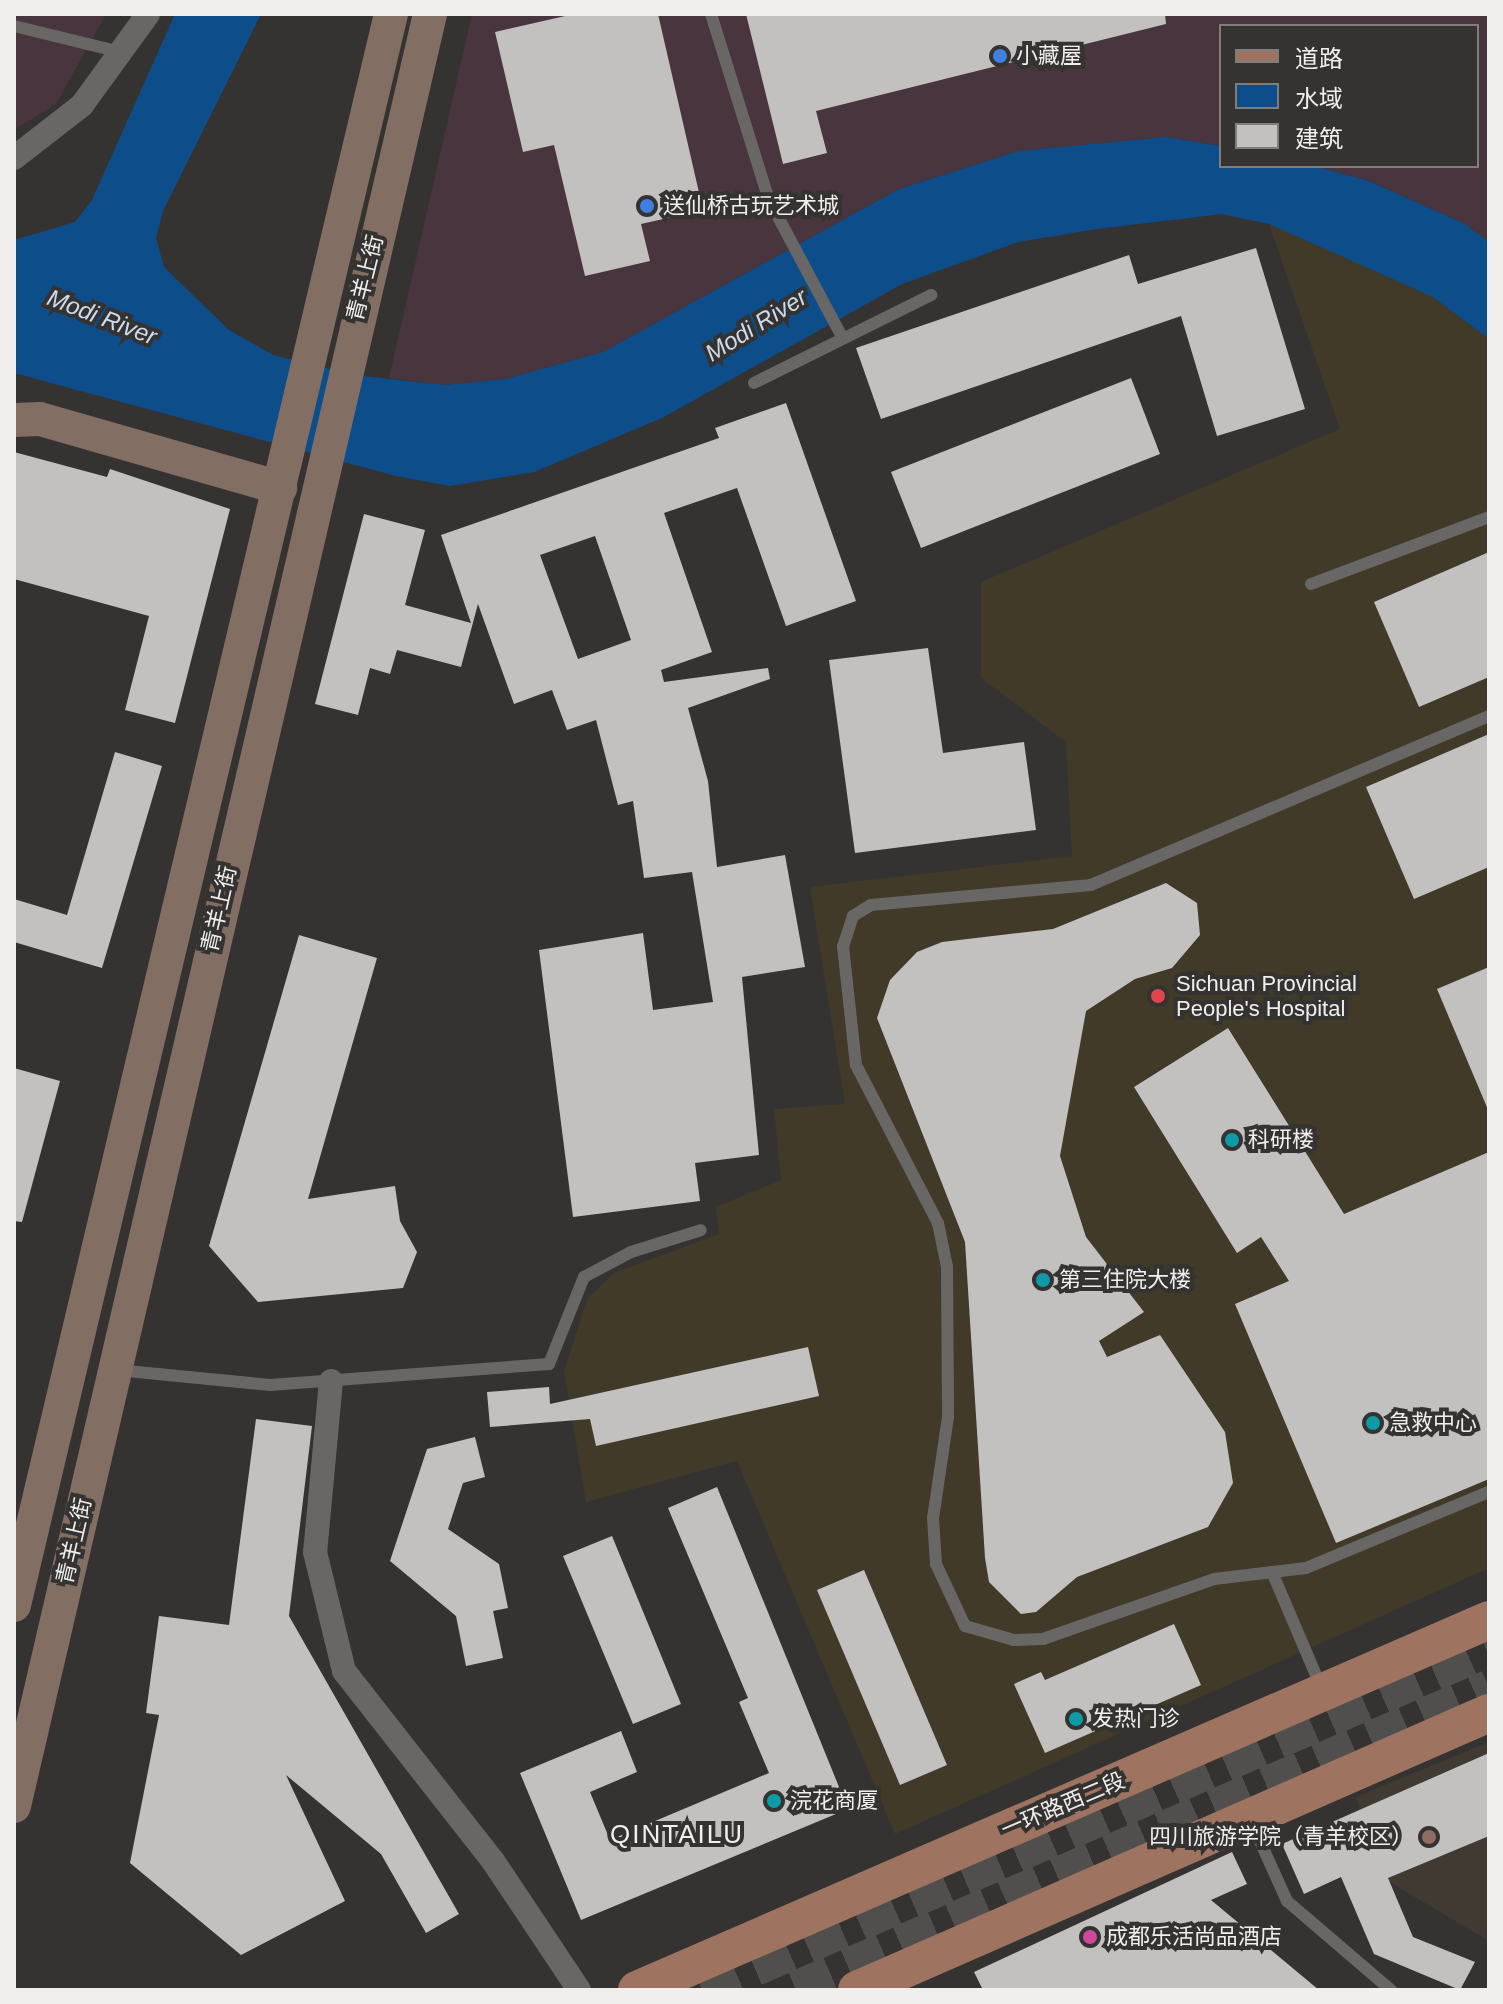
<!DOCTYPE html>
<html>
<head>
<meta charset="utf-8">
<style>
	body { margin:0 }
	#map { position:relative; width:1503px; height:2004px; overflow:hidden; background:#353331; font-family:Helvetica,"Noto Sans SC",sans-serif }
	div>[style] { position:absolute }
	.commercial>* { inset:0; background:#48353d }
	.built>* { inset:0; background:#403a33 }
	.medical>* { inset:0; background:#413a29 }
	.water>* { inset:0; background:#0d4e8a }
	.building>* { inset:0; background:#c3c1bf }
	.primary-tunnel>* { height:38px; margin-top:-19px; transform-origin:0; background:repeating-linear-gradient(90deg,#514f4d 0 38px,transparent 0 57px) }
	.lane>* { height:12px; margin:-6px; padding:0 6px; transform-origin:6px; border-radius:6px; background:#696765 }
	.street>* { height:24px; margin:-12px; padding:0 12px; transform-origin:12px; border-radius:12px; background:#696765 }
	.secondary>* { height:34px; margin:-17px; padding:0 17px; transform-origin:17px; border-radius:17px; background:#836e63 }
	.primary>* { height:38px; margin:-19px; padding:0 19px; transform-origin:19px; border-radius:19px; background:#9e7460 }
	.dots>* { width:22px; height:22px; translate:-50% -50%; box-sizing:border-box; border:4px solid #353331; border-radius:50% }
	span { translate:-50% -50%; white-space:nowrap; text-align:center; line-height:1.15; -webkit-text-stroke:8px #353331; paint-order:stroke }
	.poi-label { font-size:22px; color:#f0efed }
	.left { translate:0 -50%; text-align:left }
	.right { translate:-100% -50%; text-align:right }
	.street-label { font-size:22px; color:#f0efed }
	.water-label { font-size:24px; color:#cddced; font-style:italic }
	.quarter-label { font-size:26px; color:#f0efed; letter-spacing:2px }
	.frame { position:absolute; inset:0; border:16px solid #f0efed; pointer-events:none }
	.legend { position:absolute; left:1219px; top:24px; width:260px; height:144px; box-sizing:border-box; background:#353331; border:2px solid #807e7c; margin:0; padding:10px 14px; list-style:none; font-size:24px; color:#f0efed }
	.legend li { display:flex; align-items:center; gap:16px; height:40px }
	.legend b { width:40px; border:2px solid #807e7c }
</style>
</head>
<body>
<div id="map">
	<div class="commercial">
		<div style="clip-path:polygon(14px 14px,106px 14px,56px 104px,14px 130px)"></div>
		<div style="clip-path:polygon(472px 14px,1489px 14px,1489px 242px,1465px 224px,1370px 181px,1314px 166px,1477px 166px,1477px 26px,1221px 26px,1221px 146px,1166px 137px,1019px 151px,899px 189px,603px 352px,505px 379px,445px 385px,389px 378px)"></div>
	</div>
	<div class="built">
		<div style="clip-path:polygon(1489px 1742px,1489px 1941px,1381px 1877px,1356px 1797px)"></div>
	</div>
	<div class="medical">
		<div style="clip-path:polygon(1269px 224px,1433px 297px,1489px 339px,1489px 1568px,895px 1834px,737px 1461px,586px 1502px,564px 1372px,587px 1299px,614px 1273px,719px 1234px,716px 1207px,781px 1180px,774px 1109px,845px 1104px,810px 887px,1072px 856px,1066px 742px,981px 678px,981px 582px,1340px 429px)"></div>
	</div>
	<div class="water">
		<div style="clip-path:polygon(175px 14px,261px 14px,163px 211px,156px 238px,164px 267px,229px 330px,273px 355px,353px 375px,445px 385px,505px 379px,603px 352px,899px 189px,1019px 151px,1166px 137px,1221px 146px,1221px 166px,1314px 166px,1369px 181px,1465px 224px,1489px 242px,1489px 339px,1433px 297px,1269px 224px,1222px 214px,1097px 229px,1018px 242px,902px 284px,662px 418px,534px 472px,450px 486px,396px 476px,14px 373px,14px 240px,75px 222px,92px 200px)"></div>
	</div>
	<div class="building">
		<div style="clip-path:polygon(574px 14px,658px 14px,703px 210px,641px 224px,650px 261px,585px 276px,554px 145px,523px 152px,495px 32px)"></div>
		<div style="clip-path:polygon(746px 14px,1165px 14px,1166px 24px,816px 111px,827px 153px,783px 164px)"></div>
		<div style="clip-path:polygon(1256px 248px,1305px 409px,1217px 436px,1181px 316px,881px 419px,856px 348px,1129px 255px,1138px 284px)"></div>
		<div style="clip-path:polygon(1131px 378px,1160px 454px,921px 548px,891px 472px)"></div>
		<div style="clip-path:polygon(evenodd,786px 403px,856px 601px,786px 626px,737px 488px,664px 513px,712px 652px,661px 670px,664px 682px,768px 668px,770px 679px,688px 708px,708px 781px,717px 867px,785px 855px,805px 967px,742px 977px,759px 1155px,695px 1163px,700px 1201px,573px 1217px,539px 950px,643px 933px,653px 1010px,713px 1002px,692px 872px,644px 878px,633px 801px,618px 805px,596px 720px,567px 730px,552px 690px,514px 704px,478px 604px,461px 667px,397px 650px,390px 674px,370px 668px,358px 715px,315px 704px,364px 514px,425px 530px,405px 605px,471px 623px,441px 535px,719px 438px,715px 428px,786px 403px,595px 536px,631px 640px,578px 659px,540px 555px,595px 536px)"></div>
		<div style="clip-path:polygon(14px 452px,107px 477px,110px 469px,230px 509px,175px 723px,125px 710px,149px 616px,14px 579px)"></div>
		<div style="clip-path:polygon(1489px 552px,1489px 677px,1419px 707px,1374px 602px)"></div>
		<div style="clip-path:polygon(928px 648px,943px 753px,1024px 742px,1036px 830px,855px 853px,829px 660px)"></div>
		<div style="clip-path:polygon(1489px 734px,1489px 867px,1414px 899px,1366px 787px)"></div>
		<div style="clip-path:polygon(115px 752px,162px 766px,102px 968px,14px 942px,14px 899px,67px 915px)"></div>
		<div style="clip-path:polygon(1166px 883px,1197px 903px,1200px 935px,1172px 968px,1135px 979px,1086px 1011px,1060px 1156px,1086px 1237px,1144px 1312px,1099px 1341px,1107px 1357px,1160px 1335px,1225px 1432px,1233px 1483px,1208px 1527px,1077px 1577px,1036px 1612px,1021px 1614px,989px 1582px,985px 1558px,965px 1242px,877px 1018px,890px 980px,917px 952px,942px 942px,1053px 929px)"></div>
		<div style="clip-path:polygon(299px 935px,377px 958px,308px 1199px,395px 1186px,400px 1221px,417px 1252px,403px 1288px,258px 1302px,209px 1246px)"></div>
		<div style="clip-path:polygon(1489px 967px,1489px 1112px,1437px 989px)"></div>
		<div style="clip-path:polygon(1228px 1028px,1344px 1214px,1489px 1152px,1489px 1479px,1336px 1543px,1235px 1304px,1289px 1281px,1261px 1237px,1237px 1253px,1134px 1087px)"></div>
		<div style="clip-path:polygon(14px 1068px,60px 1081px,22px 1222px,14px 1221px)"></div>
		<div style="clip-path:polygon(808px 1347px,819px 1396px,596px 1446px,590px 1419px,490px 1427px,487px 1392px,549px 1387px,550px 1404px)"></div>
		<div style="clip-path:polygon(256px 1419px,312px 1426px,289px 1616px,459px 1914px,426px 1933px,381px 1854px,286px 1775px,345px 1901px,241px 1955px,130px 1863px,159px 1715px,146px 1713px,159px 1616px,229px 1625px)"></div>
		<div style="clip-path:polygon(475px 1437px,485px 1477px,463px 1483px,448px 1529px,499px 1564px,508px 1608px,493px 1611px,503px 1658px,466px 1666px,456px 1616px,390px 1561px,427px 1449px)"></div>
		<div style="clip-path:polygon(717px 1487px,848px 1809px,581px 1920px,520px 1773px,621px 1731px,637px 1772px,590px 1792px,610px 1840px,769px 1773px,739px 1702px,748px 1698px,668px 1508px)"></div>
		<div style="clip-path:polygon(612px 1536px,681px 1704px,633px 1724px,563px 1556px)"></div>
		<div style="clip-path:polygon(864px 1570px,947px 1765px,900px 1785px,817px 1590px)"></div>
		<div style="clip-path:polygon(1174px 1624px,1201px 1685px,1045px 1753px,1014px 1684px,1041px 1672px,1045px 1680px)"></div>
		<div style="clip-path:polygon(1489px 1753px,1489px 1836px,1388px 1878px,1413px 1937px,1475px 1962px,1460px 1990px,1374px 1954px,1341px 1877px,1304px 1894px,1282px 1844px)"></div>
		<div style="clip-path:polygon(1232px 1852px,1247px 1884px,1211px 1900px,1319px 1990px,983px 1990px,974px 1972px)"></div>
	</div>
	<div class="primary-tunnel">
		<div style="left:702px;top:1990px;width:858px;rotate:-23.49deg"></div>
		<div style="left:796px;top:1990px;width:756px;rotate:-23.48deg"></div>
	</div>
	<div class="lane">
		<div style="left:711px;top:14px;width:195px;rotate:72.7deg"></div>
		<div style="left:769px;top:200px;width:153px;rotate:61.9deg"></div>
		<div style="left:14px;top:26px;width:110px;rotate:13.7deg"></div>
		<div style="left:754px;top:383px;width:198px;rotate:-26.4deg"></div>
		<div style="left:1311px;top:584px;width:190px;rotate:-20.6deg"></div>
		<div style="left:1489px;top:716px;width:432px;rotate:157deg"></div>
		<div style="left:1091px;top:885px;width:221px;rotate:174.8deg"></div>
		<div style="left:871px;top:905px;width:21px;rotate:149deg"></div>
		<div style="left:853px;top:916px;width:32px;rotate:108deg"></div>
		<div style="left:843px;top:946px;width:120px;rotate:83.8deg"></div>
		<div style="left:856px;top:1065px;width:178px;rotate:62.6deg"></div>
		<div style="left:938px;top:1223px;width:45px;rotate:78.4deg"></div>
		<div style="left:947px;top:1267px;width:150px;rotate:89.6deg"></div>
		<div style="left:948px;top:1417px;width:102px;rotate:98.4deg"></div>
		<div style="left:933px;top:1518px;width:46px;rotate:86.3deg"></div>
		<div style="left:936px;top:1564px;width:68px;rotate:64.9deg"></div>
		<div style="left:965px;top:1626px;width:51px;rotate:15.9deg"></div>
		<div style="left:1014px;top:1640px;width:29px;rotate:-2deg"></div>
		<div style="left:1043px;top:1639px;width:181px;rotate:-19.3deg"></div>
		<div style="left:1214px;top:1579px;width:93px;rotate:-6.8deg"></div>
		<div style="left:1306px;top:1568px;width:198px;rotate:-22.6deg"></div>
		<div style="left:117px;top:1370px;width:154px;rotate:5.6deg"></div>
		<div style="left:270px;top:1385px;width:280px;rotate:-4.3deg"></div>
		<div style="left:549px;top:1364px;width:94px;rotate:-68.1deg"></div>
		<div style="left:584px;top:1277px;width:53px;rotate:-28deg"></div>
		<div style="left:631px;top:1252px;width:73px;rotate:-17.4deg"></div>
		<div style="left:1272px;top:1572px;width:125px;rotate:66.9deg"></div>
		<div style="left:1251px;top:1821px;width:88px;rotate:65.8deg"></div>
		<div style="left:1287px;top:1901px;width:137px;rotate:40.6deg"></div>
	</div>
	<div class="street">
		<div style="left:14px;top:158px;width:86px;rotate:-37.9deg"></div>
		<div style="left:82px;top:105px;width:112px;rotate:-54deg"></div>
		<div style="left:331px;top:1381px;width:172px;rotate:95.3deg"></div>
		<div style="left:315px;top:1552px;width:122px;rotate:76.3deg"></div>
		<div style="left:344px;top:1671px;width:241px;rotate:51.9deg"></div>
		<div style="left:493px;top:1861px;width:155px;rotate:56.3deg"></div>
	</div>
	<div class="secondary">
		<div style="left:14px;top:420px;width:26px;rotate:-2deg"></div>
		<div style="left:40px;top:419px;width:250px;rotate:16deg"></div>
		<div style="left:14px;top:1605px;width:1635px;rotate:-76.67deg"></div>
		<div style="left:14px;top:1806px;width:1840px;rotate:-76.93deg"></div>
	</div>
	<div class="primary">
		<div style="left:637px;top:1990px;width:929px;rotate:-23.47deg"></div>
		<div style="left:857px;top:1990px;width:690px;rotate:-23.67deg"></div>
	</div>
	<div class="dots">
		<div style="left:1000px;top:56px;background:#3f7fe0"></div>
		<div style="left:647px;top:206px;background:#3f7fe0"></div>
		<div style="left:1158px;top:996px;background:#e0444e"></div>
		<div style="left:1232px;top:1140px;background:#0f9aa8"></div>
		<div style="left:1043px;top:1280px;background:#0f9aa8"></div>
		<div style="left:1373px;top:1423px;background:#0f9aa8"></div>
		<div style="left:1076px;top:1719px;background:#0f9aa8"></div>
		<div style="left:774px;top:1801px;background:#0f9aa8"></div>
		<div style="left:1429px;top:1837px;background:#8d6e63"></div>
		<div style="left:1090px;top:1937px;background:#d1479c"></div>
	</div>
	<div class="poi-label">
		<span class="left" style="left:1016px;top:56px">小藏屋</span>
		<span class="left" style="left:663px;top:206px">送仙桥古玩艺术城</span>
		<span class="left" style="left:1176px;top:996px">Sichuan Provincial<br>People's Hospital</span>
		<span class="left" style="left:1248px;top:1140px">科研楼</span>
		<span class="left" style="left:1059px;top:1280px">第三住院大楼</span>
		<span class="left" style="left:1389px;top:1423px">急救中心</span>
		<span class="left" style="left:1092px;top:1719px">发热门诊</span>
		<span class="left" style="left:790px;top:1801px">浣花商厦</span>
		<span class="right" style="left:1413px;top:1837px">四川旅游学院（青羊校区）</span>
		<span class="left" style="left:1106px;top:1937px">成都乐活尚品酒店</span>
	</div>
	<div class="street-label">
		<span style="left:365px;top:278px;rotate:-76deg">青羊上街</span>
		<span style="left:219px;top:909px;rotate:-77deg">青羊上街</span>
		<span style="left:74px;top:1541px;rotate:-77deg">青羊上街</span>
		<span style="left:1063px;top:1805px;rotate:-23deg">一环路西二段</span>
	</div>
	<div class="water-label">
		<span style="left:102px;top:317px;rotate:21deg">Modi River</span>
		<span style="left:756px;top:325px;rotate:-32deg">Modi River</span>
	</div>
	<div class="quarter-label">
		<span style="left:677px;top:1835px">QINTAILU</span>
	</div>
	<div class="frame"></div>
	<ul class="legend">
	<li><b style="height:10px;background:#9e7460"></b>道路</li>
	<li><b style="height:22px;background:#0d4e8a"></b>水域</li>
	<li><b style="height:22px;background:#c3c1bf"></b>建筑</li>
	</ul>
</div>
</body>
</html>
